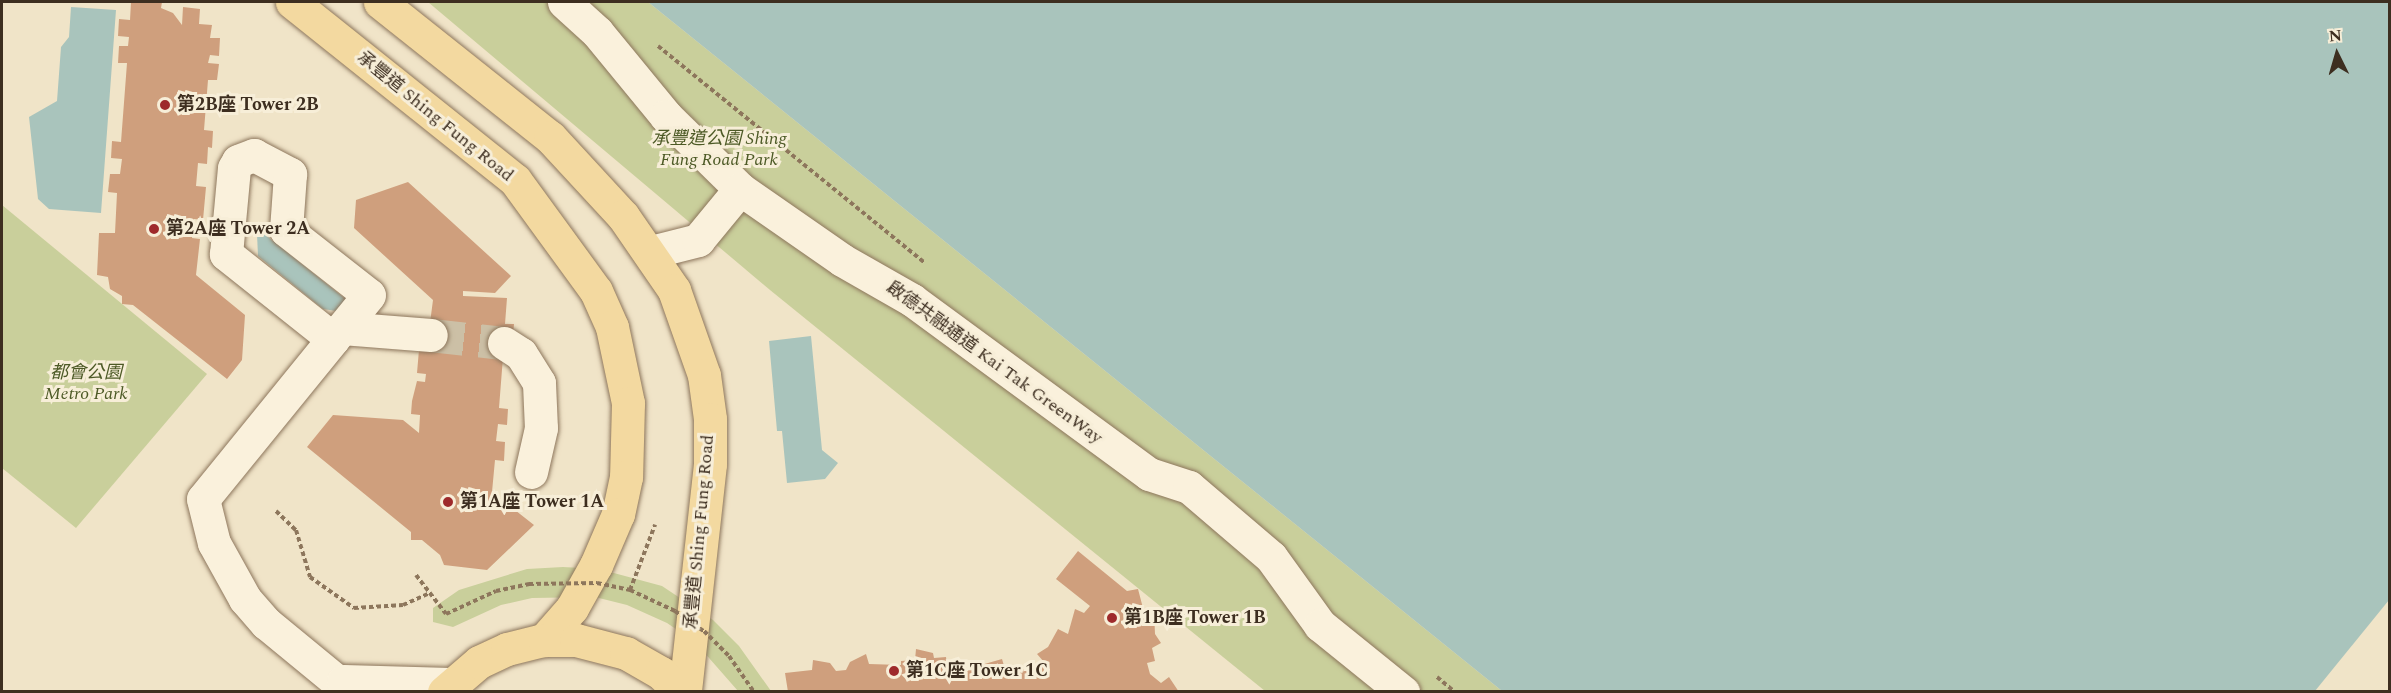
<!DOCTYPE html>
<html>
<head>
<meta charset="utf-8">
<style>
	body { margin:0 }
	#map { position:relative; width:2391px; height:693px; overflow:hidden; background:#f0e4c8; font-family:Spectral,"Noto Sans TC",serif }
	div>[style] { position:absolute }
	.green>* { inset:0; background:#c9cf9b }
	.water>* { inset:0; background:#a9c4bc }
	.pier>* { inset:0; background:#f0e4c8 }
	.building>* { inset:0; background:#cf9f7d }
	.minor-tunnel>* { height:33px; margin-top:-16.5px; transform-origin:0; background:repeating-linear-gradient(90deg,#ccc0a6 0 33px,transparent 0 49px) }
	.path>* { height:4px; margin-top:-2px; transform-origin:0; background:repeating-linear-gradient(90deg,#8d765c 0 4.5px,transparent 0 7.5px) }
	.roads { filter:drop-shadow(0 0 2px #8d765c) drop-shadow(0 0 2px #8d765c) }
	.minor>* { height:33px; margin:-16.5px; padding:0 16.5px; transform-origin:16.5px; border-radius:16.5px; background:#faf1dc }
	.major>* { height:33px; margin:-16.5px; padding:0 16.5px; transform-origin:16.5px; border-radius:16.5px; background:#f3d9a0 }
	.path-bridge>* { height:4px; margin-top:-2px; transform-origin:0; background:repeating-linear-gradient(90deg,#8d765c 0 4.5px,transparent 0 7.5px) }
	.dots>* { width:16px; height:16px; translate:-50% -50%; box-sizing:border-box; border:3px solid #f7eed8; border-radius:50% }
	span { translate:-50% -50%; white-space:nowrap; text-align:center; line-height:1.15; -webkit-text-stroke:6px #f7eed8; paint-order:stroke }
	.poi-label { font-size:18px; color:#3d2e20; font-weight:700 }
	.left { translate:0 -50%; text-align:left }
	.street-label { font-size:18px; color:#3d2e20 }
	.park-label { font-size:18px; color:#4d5a26; font-style:italic }
	.frame { position:absolute; inset:0; border:3px solid #3d2e20; pointer-events:none }
	.north { position:absolute; left:2307px; top:24px; width:60px; height:60px; -webkit-text-stroke:4px #f7eed8; paint-order:stroke; rotate:355deg; font-size:16px; font-weight:700; line-height:24px; text-align:center; color:#3d2e20 }
	.north::after { content:''; display:block; margin:auto; width:21px; height:27px; background:#3d2e20; clip-path:polygon(50% 0,100% 100%,50% 72%,0 100%) }
</style>
</head>
<body>
<div id="map">
	<div class="green">
		<div style="clip-path:polygon(428px 2px,648px 2px,1502px 691px,1265px 691px,770px 290px)"></div>
		<div style="clip-path:polygon(2px 205px,207px 374px,76px 528px,2px 468px)"></div>
		<div style="clip-path:polygon(563px 567px,599px 569px,662px 586px,713px 620px,739px 646px,771px 691px,738px 691px,695px 642px,667px 623px,627px 605px,595px 597px,532px 598px,501px 605px,453px 627px,433px 622px,433px 608px,459px 590px,527px 569px)"></div>
	</div>
	<div class="water">
		<div style="clip-path:polygon(648px 2px,2389px 2px,2389px 691px,1502px 691px)"></div>
		<div style="clip-path:polygon(71px 7px,116px 10px,101px 213px,49px 209px,38px 199px,29px 117px,57px 101px,61px 47px,69px 37px)"></div>
		<div style="clip-path:polygon(263px 233px,348px 301px,336px 311px,323px 309px,258px 256px,257px 234px)"></div>
		<div style="clip-path:polygon(811px 336px,822px 450px,838px 463px,825px 479px,787px 483px,782px 431px,777px 431px,769px 341px)"></div>
	</div>
	<div class="pier">
		<div style="clip-path:polygon(2389px 600px,2389px 691px,2315px 691px)"></div>
	</div>
	<div class="building">
		<div style="clip-path:polygon(131px 2px,162px 2px,161px 8px,173px 13px,182px 25px,183px 7px,200px 9px,199px 24px,212px 25px,210px 38px,220px 38px,219px 56px,210px 55px,208px 63px,219px 64px,217px 80px,208px 80px,204px 130px,213px 131px,212px 148px,208px 147px,207px 164px,198px 163px,196px 186px,206px 187px,203px 220px,194px 219px,192px 238px,200px 239px,196px 275px,245px 315px,242px 360px,227px 379px,133px 305px,122px 304px,122px 296px,110px 289px,108px 277px,97px 275px,99px 233px,115px 233px,117px 193px,108px 192px,110px 174px,120px 174px,122px 159px,111px 158px,112px 141px,121px 142px,127px 63px,118px 63px,119px 46px,128px 46px,129px 37px,118px 36px,119px 19px,130px 20px)"></div>
		<div style="clip-path:polygon(408px 182px,511px 276px,495px 293px,463px 291px,463px 296px,507px 298px,505px 324px,514px 324px,511px 358px,503px 357px,499px 408px,508px 409px,507px 425px,498px 424px,496px 441px,505px 442px,504px 461px,495px 460px,492px 492px,534px 525px,487px 570px,444px 565px,440px 555px,422px 540px,411px 540px,411px 532px,307px 447px,333px 415px,403px 420px,419px 433px,420px 415px,411px 414px,412px 401px,417px 381px,425px 382px,426px 374px,417px 373px,420px 338px,430px 323px,433px 300px,354px 228px,356px 200px)"></div>
		<div style="clip-path:polygon(1078px 551px,1127px 591px,1138px 589px,1144px 612px,1154px 611px,1155px 634px,1161px 643px,1152px 648px,1155px 661px,1147px 663px,1150px 674px,1161px 683px,1169px 677px,1179px 692px,788px 692px,785px 673px,812px 670px,813px 660px,830px 663px,836px 671px,846px 670px,850px 662px,866px 654px,869px 664px,901px 665px,901px 661px,915px 660px,916px 649px,933px 653px,934px 658px,946px 657px,948px 675px,967px 673px,969px 663px,981px 665px,1002px 659px,1005px 669px,1039px 669px,1044px 662px,1037px 654px,1048px 647px,1058px 629px,1068px 634px,1075px 609px,1084px 613px,1090px 606px,1056px 579px)"></div>
	</div>
	<div class="minor-tunnel">
		<div style="left:431px;top:335px;width:73px;rotate:6.3deg"></div>
	</div>
	<div class="path">
		<div style="left:658px;top:46px;width:344px;rotate:39.1deg"></div>
		<div style="left:276px;top:511px;width:28px;rotate:44deg"></div>
		<div style="left:296px;top:530px;width:49px;rotate:73.4deg"></div>
		<div style="left:310px;top:577px;width:54px;rotate:35.2deg"></div>
		<div style="left:354px;top:608px;width:49px;rotate:-3.5deg"></div>
		<div style="left:403px;top:605px;width:30px;rotate:-24deg"></div>
		<div style="left:416px;top:575px;width:49px;rotate:52.4deg"></div>
		<div style="left:630px;top:590px;width:70px;rotate:-69deg"></div>
		<div style="left:1437px;top:677px;width:23px;rotate:40deg"></div>
	</div>
	<div class="roads">
		<div class="minor">
			<div style="left:564px;top:2px;width:45px;rotate:42.3deg"></div>
			<div style="left:597px;top:32px;width:109px;rotate:50.6deg"></div>
			<div style="left:666px;top:116px;width:104px;rotate:44.6deg"></div>
			<div style="left:740px;top:189px;width:124px;rotate:34.8deg"></div>
			<div style="left:842px;top:260px;width:81px;rotate:29.7deg"></div>
			<div style="left:912px;top:300px;width:294px;rotate:36.3deg"></div>
			<div style="left:1149px;top:474px;width:42px;rotate:18deg"></div>
			<div style="left:1189px;top:487px;width:108px;rotate:40.5deg"></div>
			<div style="left:1271px;top:557px;width:84px;rotate:54.2deg"></div>
			<div style="left:1320px;top:625px;width:107px;rotate:38.9deg"></div>
			<div style="left:254px;top:155px;width:41px;rotate:27.8deg"></div>
			<div style="left:290px;top:174px;width:56px;rotate:94.1deg"></div>
			<div style="left:286px;top:230px;width:105px;rotate:38.1deg"></div>
			<div style="left:369px;top:295px;width:57px;rotate:129.3deg"></div>
			<div style="left:333px;top:339px;width:137px;rotate:-141.5deg"></div>
			<div style="left:226px;top:254px;width:86px;rotate:-84.7deg"></div>
			<div style="left:234px;top:168px;width:8px;rotate:-60deg"></div>
			<div style="left:238px;top:161px;width:17px;rotate:-21deg"></div>
			<div style="left:651px;top:252px;width:49px;rotate:-14.3deg"></div>
			<div style="left:698px;top:240px;width:66px;rotate:-50.5deg"></div>
			<div style="left:342px;top:328px;width:89px;rotate:4.5deg"></div>
			<div style="left:333px;top:339px;width:206px;rotate:129.1deg"></div>
			<div style="left:203px;top:499px;width:45px;rotate:76deg"></div>
			<div style="left:214px;top:543px;width:64px;rotate:61deg"></div>
			<div style="left:245px;top:599px;width:32px;rotate:49deg"></div>
			<div style="left:266px;top:623px;width:109px;rotate:39.4deg"></div>
			<div style="left:504px;top:343px;width:20px;rotate:33deg"></div>
			<div style="left:521px;top:354px;width:34px;rotate:58deg"></div>
			<div style="left:539px;top:383px;width:45px;rotate:87.5deg"></div>
			<div style="left:541px;top:428px;width:45px;rotate:102.8deg"></div>
			<div style="left:343px;top:681px;width:108px;rotate:1.6deg"></div>
		</div>
		<div class="major">
			<div style="left:292px;top:2px;width:285px;rotate:38.6deg"></div>
			<div style="left:515px;top:180px;width:137px;rotate:53.9deg"></div>
			<div style="left:596px;top:291px;width:39px;rotate:66deg"></div>
			<div style="left:612px;top:327px;width:78px;rotate:78.1deg"></div>
			<div style="left:628px;top:403px;width:74px;rotate:91.5deg"></div>
			<div style="left:626px;top:477px;width:38px;rotate:102deg"></div>
			<div style="left:618px;top:514px;width:56px;rotate:113.3deg"></div>
			<div style="left:596px;top:565px;width:49px;rotate:119.2deg"></div>
			<div style="left:572px;top:608px;width:43px;rotate:131.2deg"></div>
			<div style="left:380px;top:2px;width:217px;rotate:38.5deg"></div>
			<div style="left:550px;top:137px;width:108px;rotate:47.3deg"></div>
			<div style="left:623px;top:216px;width:90px;rotate:55.4deg"></div>
			<div style="left:674px;top:290px;width:90px;rotate:70.6deg"></div>
			<div style="left:704px;top:375px;width:44px;rotate:82.2deg"></div>
			<div style="left:710px;top:419px;width:45px;rotate:90deg"></div>
			<div style="left:710px;top:464px;width:229px;rotate:96.3deg"></div>
			<div style="left:444px;top:692px;width:46px;rotate:-40.6deg"></div>
			<div style="left:479px;top:662px;width:31px;rotate:-25deg"></div>
			<div style="left:507px;top:649px;width:38px;rotate:-14deg"></div>
			<div style="left:544px;top:640px;width:32px"></div>
			<div style="left:576px;top:640px;width:52px;rotate:14.6deg"></div>
			<div style="left:626px;top:653px;width:40px;rotate:29.7deg"></div>
			<div style="left:661px;top:673px;width:27px;rotate:45deg"></div>
		</div>
	</div>
	<div class="path-bridge">
		<div style="left:446px;top:614px;width:55px;rotate:-24.7deg"></div>
		<div style="left:496px;top:591px;width:34px;rotate:-12deg"></div>
		<div style="left:529px;top:584px;width:68px;rotate:-0.8deg"></div>
		<div style="left:597px;top:583px;width:34px;rotate:12deg"></div>
		<div style="left:630px;top:590px;width:50px;rotate:25deg"></div>
		<div style="left:675px;top:611px;width:35px;rotate:35deg"></div>
		<div style="left:704px;top:631px;width:35px;rotate:45deg"></div>
		<div style="left:729px;top:656px;width:44px;rotate:55.2deg"></div>
	</div>
	<div class="dots">
		<div style="left:165px;top:105px;background:#9e2a2b"></div>
		<div style="left:154px;top:229px;background:#9e2a2b"></div>
		<div style="left:448px;top:502px;background:#9e2a2b"></div>
		<div style="left:1112px;top:618px;background:#9e2a2b"></div>
		<div style="left:894px;top:671px;background:#9e2a2b"></div>
	</div>
	<div class="poi-label">
		<span class="left" style="left:177px;top:105px">第2B座 Tower 2B</span>
		<span class="left" style="left:166px;top:229px">第2A座 Tower 2A</span>
		<span class="left" style="left:460px;top:502px">第1A座 Tower 1A</span>
		<span class="left" style="left:1124px;top:618px">第1B座 Tower 1B</span>
		<span class="left" style="left:906px;top:671px">第1C座 Tower 1C</span>
	</div>
	<div class="street-label">
		<span style="left:435px;top:117px;rotate:39deg">承豐道 Shing Fung Road</span>
		<span style="left:994px;top:363px;rotate:36deg">啟德共融通道 Kai Tak GreenWay</span>
		<span style="left:700px;top:532px;rotate:-85deg">承豐道 Shing Fung Road</span>
	</div>
	<div class="park-label">
		<span style="left:719px;top:150px">承豐道公園 Shing<br>Fung Road Park</span>
		<span style="left:86px;top:384px">都會公園<br>Metro Park</span>
	</div>
	<div class="frame"></div>
	<div class="north">N</div>
</div>
</body>
</html>
